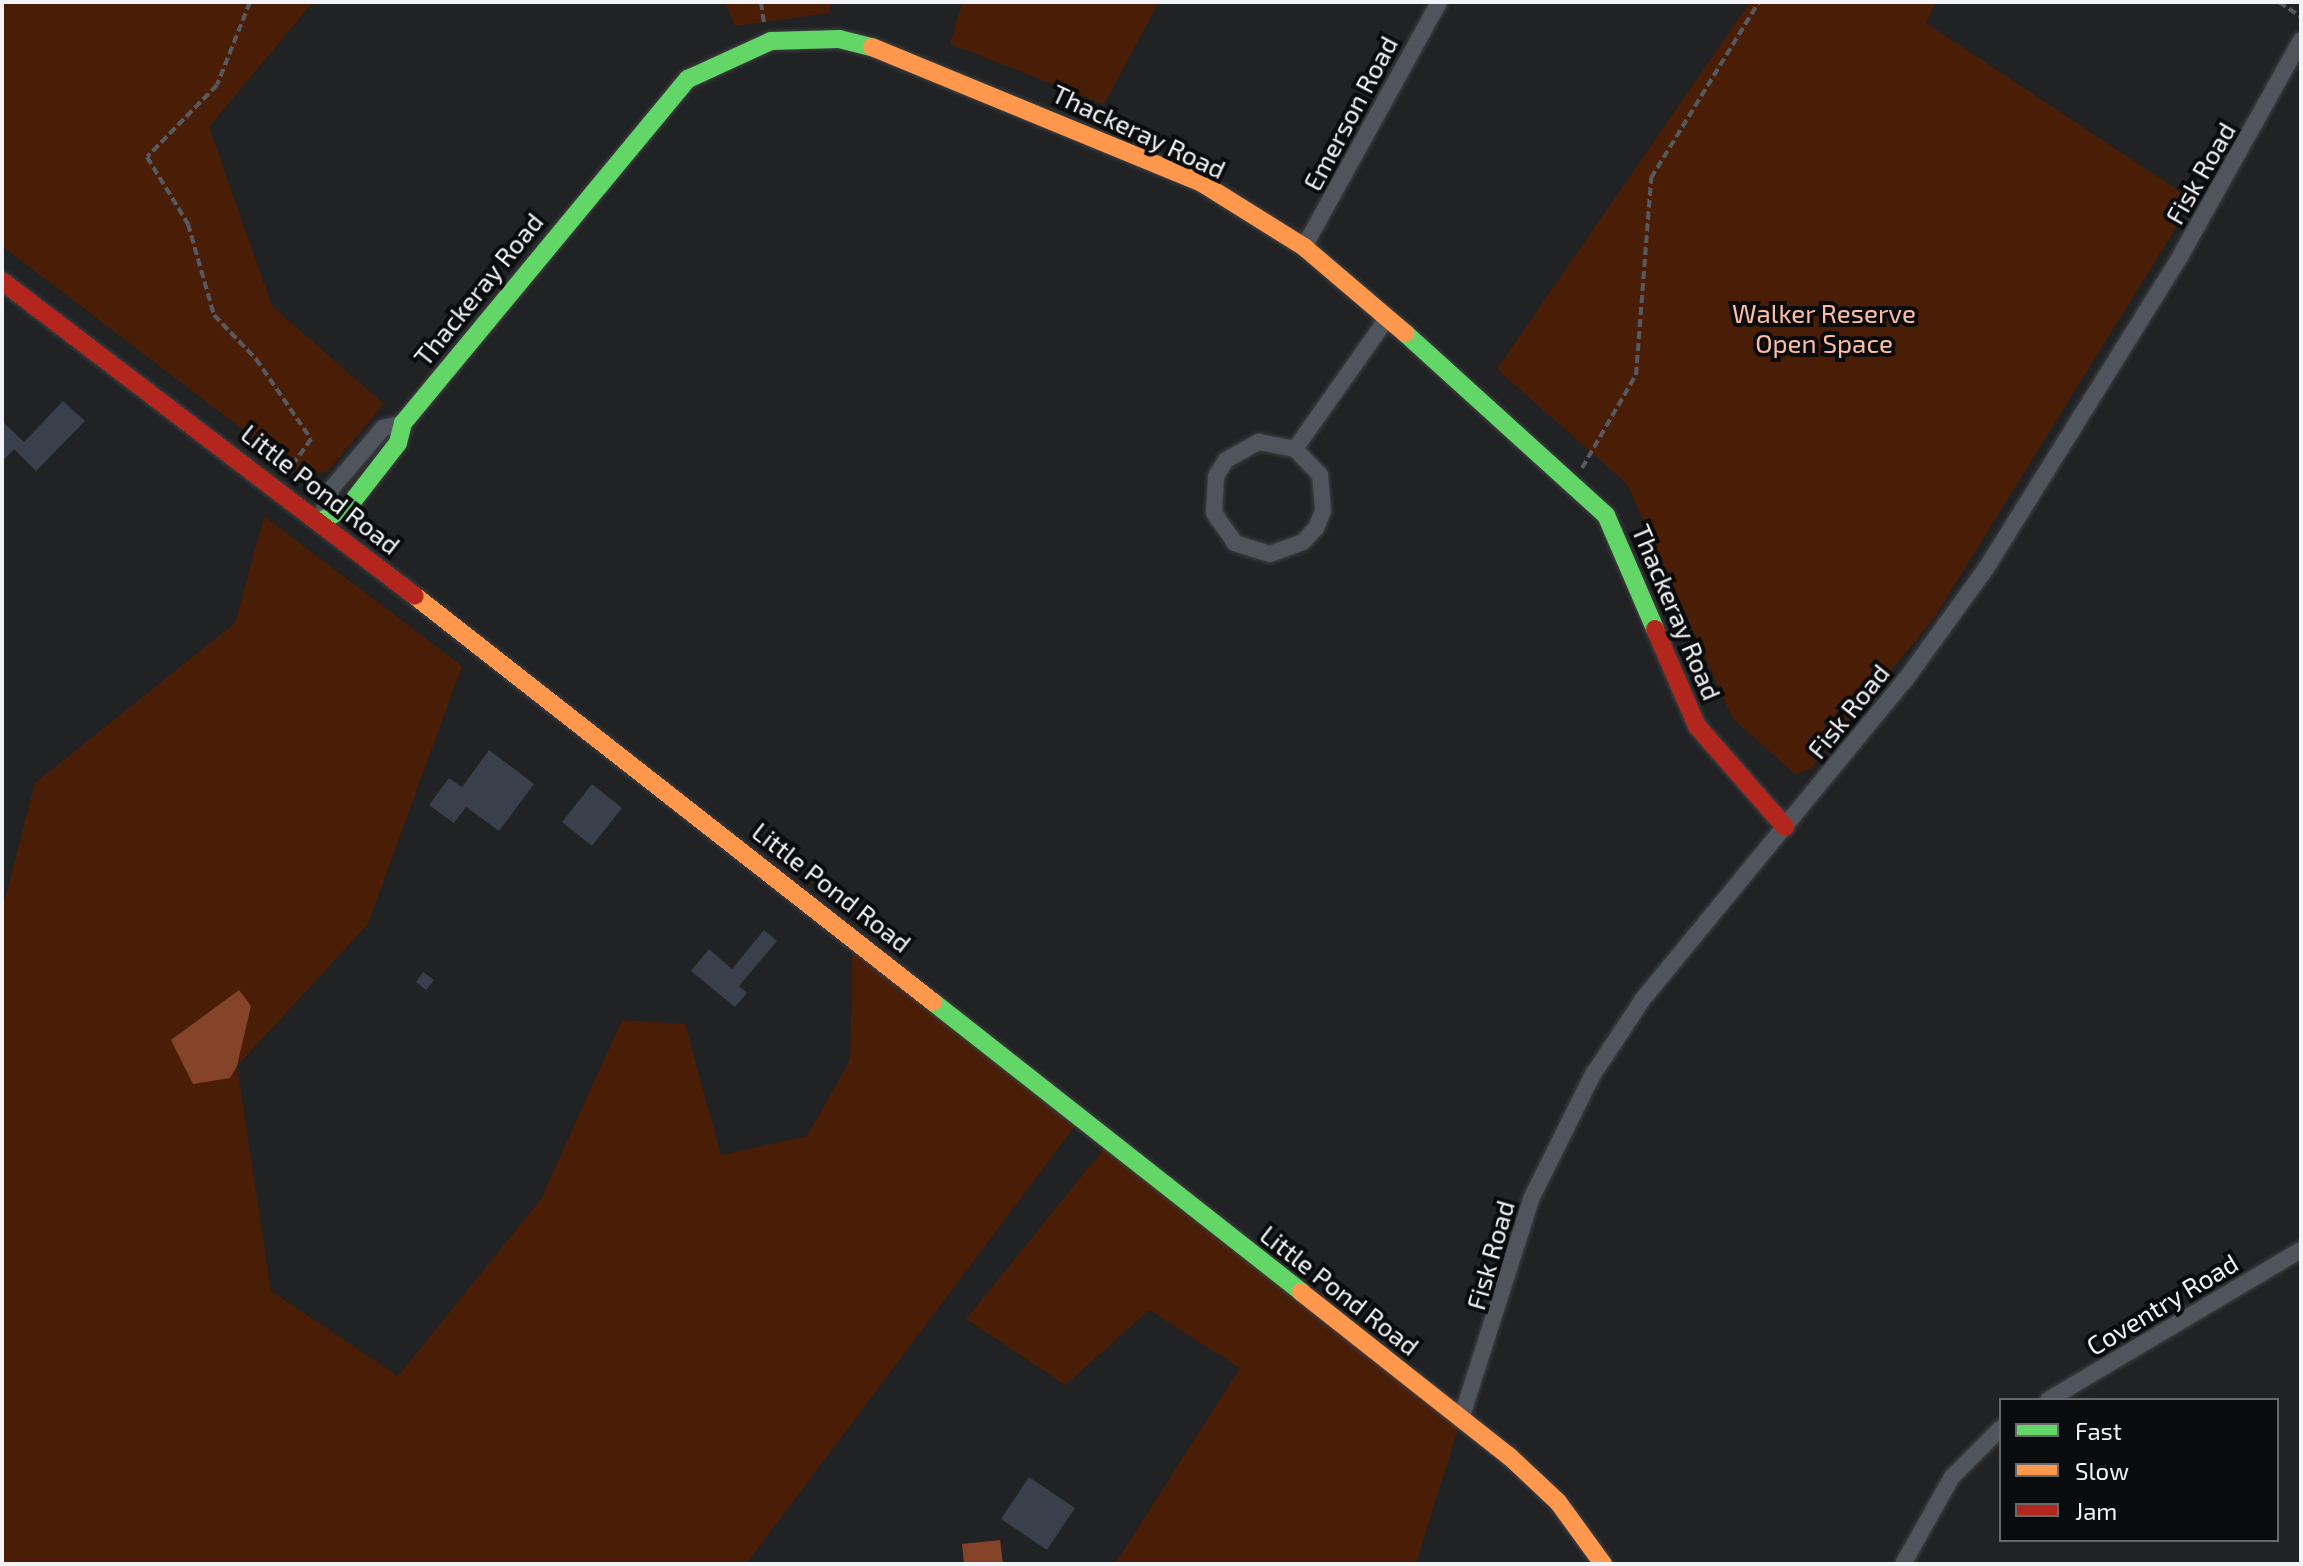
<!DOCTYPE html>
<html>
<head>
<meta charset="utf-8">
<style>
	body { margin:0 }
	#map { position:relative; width:2303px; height:1566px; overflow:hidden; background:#202224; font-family:"Exo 2",sans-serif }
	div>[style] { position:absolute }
	.green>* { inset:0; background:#4a1d07 }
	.water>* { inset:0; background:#854429 }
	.building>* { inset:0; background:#393f4b }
	.path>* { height:4px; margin-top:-2px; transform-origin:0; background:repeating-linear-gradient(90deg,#565a60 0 8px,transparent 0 12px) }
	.roads { filter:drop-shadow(0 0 2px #3e3f41) drop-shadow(0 0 2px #3e3f41) }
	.street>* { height:16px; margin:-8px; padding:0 8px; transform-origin:8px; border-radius:8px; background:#50555d }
	.fast>* { height:18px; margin:-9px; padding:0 9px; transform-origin:9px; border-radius:9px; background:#63d668 }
	.slow>* { height:18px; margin:-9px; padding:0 9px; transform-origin:9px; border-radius:9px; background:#ff974d }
	.jam>* { height:18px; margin:-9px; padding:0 9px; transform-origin:9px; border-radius:9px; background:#b3261e }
	span { translate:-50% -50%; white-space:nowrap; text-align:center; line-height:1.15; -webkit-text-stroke:8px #0a0b0c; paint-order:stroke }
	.street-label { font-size:26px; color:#f2f3f6 }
	.park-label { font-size:26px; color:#fdbda4 }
	.frame { position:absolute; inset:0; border:4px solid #f2f3f6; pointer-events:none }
	.legend { position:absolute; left:1999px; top:1398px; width:280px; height:144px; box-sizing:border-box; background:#0a0b0c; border:2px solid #67686a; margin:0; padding:10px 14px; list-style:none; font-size:24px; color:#f2f3f6 }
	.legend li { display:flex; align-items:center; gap:16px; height:40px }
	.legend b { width:40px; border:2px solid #67686a }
</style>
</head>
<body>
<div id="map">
	<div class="green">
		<div style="clip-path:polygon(2px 2px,313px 2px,209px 127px,272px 306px,384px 404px,327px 472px,301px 474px,2px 246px)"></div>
		<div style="clip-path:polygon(725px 2px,831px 2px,830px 13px,735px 26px)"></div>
		<div style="clip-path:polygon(962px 2px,1159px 2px,1104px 104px,950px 44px)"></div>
		<div style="clip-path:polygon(1750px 2px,1936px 2px,1926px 23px,2193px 200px,1934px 618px,1811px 769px,1795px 774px,1733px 719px,1627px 484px,1497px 369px)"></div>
		<div style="clip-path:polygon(264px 516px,462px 666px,368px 924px,237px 1066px,271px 1291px,398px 1376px,541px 1199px,622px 1020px,685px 1024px,721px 1155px,807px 1136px,850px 1060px,853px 936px,1081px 1118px,746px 1564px,2px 1564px,2px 911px,35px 783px,235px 623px)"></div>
		<div style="clip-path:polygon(1110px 1141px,1461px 1419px,1416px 1564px,1115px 1564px,1240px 1368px,1149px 1310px,1065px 1385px,966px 1319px)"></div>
	</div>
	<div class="water">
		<div style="clip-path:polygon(239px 990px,251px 1006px,237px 1066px,230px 1078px,193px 1084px,171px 1040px)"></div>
		<div style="clip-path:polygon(1000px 1540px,1003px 1564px,964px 1564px,962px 1544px)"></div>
	</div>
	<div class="building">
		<div style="clip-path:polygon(63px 401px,85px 421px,36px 471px,14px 449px,2px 462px,2px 421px,24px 442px)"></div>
		<div style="clip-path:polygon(489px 750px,534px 784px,499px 831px,466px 807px,454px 823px,429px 805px,449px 778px,462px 787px)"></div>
		<div style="clip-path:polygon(592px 784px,622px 808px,592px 846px,562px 822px)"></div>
		<div style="clip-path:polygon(764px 930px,777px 941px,739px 986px,747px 993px,735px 1007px,691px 971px,709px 949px,732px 969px)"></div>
		<div style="clip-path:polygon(423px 972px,434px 980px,426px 990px,416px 982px)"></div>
		<div style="clip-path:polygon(1029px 1477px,1075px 1508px,1047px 1550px,1001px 1519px)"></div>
	</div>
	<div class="path">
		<div style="left:250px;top:2px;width:89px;rotate:111.7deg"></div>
		<div style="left:217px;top:85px;width:100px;rotate:134.2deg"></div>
		<div style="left:147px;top:157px;width:79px;rotate:58.5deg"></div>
		<div style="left:188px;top:224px;width:95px;rotate:74.1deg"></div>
		<div style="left:214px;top:315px;width:61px;rotate:46.3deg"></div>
		<div style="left:256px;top:359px;width:97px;rotate:55.5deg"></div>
		<div style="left:311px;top:439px;width:42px;rotate:125.2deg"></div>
		<div style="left:761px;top:2px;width:22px;rotate:82deg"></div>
		<div style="left:2279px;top:2px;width:27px;rotate:34deg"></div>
		<div style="left:1582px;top:468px;width:108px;rotate:-59.9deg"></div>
		<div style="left:1636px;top:375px;width:198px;rotate:-85.6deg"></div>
		<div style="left:1651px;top:178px;width:206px;rotate:-58.5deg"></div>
	</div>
	<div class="roads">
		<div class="street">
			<div style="left:1304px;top:247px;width:280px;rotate:-61.1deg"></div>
			<div style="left:1295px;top:449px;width:36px;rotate:46deg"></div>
			<div style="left:1320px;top:475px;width:36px;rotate:85deg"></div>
			<div style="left:1323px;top:511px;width:18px;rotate:112deg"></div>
			<div style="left:1316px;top:528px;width:19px;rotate:133deg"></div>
			<div style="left:1303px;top:542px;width:35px;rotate:160deg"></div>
			<div style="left:1270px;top:554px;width:37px;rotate:-163deg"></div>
			<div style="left:1235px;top:543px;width:37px;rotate:-125deg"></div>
			<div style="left:1214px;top:513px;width:37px;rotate:-87deg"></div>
			<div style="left:1216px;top:476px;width:19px;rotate:-58deg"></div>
			<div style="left:1226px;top:460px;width:38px;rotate:-29deg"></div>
			<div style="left:1259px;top:442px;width:37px;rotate:11deg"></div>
			<div style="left:1295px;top:449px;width:161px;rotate:-54.8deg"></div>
			<div style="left:319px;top:522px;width:36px;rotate:-69deg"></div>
			<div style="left:332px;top:488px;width:79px;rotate:-49.6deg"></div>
			<div style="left:383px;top:428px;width:21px;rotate:-14deg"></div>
			<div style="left:2048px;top:1400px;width:294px;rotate:-30.7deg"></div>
			<div style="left:1461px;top:1419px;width:231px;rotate:-72.3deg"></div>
			<div style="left:1531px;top:1199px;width:137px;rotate:-63.6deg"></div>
			<div style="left:1592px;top:1076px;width:92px;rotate:-56.5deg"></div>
			<div style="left:1643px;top:999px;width:414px;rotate:-50.6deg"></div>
			<div style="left:1906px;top:679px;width:138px;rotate:-54.1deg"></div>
			<div style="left:1987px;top:567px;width:367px;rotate:-58.1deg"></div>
			<div style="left:2181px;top:255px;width:246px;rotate:-60.8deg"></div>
			<div style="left:1903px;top:1564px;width:100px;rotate:-60.6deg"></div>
			<div style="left:1952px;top:1477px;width:69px;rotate:-45deg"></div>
		</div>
		<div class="fast">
			<div style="left:1405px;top:333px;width:271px;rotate:42.2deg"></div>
			<div style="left:1606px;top:515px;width:124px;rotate:66.7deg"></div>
			<div style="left:319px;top:522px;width:34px;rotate:-28deg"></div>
			<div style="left:349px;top:506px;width:80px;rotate:-52.1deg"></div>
			<div style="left:398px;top:443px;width:21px;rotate:-76deg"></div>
			<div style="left:403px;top:423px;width:447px;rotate:-50.4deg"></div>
			<div style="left:688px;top:79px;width:91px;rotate:-24.6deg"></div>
			<div style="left:771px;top:41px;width:68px;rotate:-1.7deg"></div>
			<div style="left:839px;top:39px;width:34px;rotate:14deg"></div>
			<div style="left:933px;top:1002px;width:469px;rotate:38.2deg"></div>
		</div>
		<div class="slow">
			<div style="left:872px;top:47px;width:355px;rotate:22.4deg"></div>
			<div style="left:1200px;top:182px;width:123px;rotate:32deg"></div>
			<div style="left:1304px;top:247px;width:133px;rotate:40.4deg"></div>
			<div style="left:415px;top:596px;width:658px;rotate:38.09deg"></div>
			<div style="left:1301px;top:1292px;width:265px;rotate:38.3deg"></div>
			<div style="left:1509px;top:1456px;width:67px;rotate:43.2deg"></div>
			<div style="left:1558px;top:1502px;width:77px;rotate:54deg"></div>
		</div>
		<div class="jam">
			<div style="left:2px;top:281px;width:519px;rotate:37.33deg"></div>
			<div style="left:1655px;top:629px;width:106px;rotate:66.6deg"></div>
			<div style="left:1697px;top:726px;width:134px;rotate:48.9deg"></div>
		</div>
	</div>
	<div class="street-label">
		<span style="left:1350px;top:113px;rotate:-62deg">Emerson Road</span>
		<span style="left:1139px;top:131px;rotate:25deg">Thackeray Road</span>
		<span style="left:2200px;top:173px;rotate:-60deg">Fisk Road</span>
		<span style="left:478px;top:289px;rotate:-51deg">Thackeray Road</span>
		<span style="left:321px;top:489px;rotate:38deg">Little Pond Road</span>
		<span style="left:1677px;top:612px;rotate:67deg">Thackeray Road</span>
		<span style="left:1848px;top:711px;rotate:-51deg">Fisk Road</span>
		<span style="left:832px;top:887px;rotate:38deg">Little Pond Road</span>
		<span style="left:1490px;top:1255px;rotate:-74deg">Fisk Road</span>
		<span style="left:1340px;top:1290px;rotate:38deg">Little Pond Road</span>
		<span style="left:2162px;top:1304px;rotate:-31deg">Coventry Road</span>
	</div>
	<div class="park-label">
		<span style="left:1824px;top:328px">Walker Reserve<br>Open Space</span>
	</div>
	<div class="frame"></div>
	<ul class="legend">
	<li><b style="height:10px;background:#63d668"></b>Fast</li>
	<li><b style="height:10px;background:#ff974d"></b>Slow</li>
	<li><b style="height:10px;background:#b3261e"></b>Jam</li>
	</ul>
</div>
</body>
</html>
